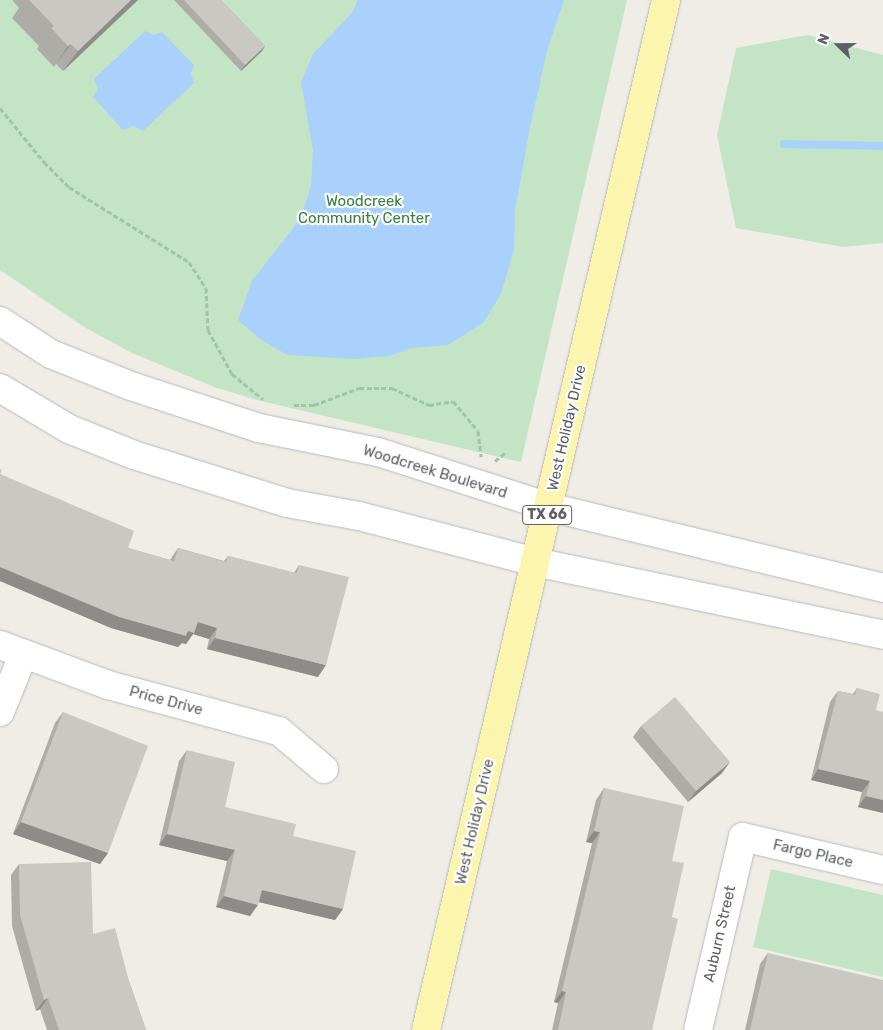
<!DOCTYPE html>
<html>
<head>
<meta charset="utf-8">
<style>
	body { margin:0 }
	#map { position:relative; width:883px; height:1030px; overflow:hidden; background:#efede5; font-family:Rubik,sans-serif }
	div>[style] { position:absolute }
	.green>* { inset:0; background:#c3e5c6 }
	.water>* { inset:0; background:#a9d1fb }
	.stream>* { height:8px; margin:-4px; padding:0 4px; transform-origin:4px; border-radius:4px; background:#a9d1fb }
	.path>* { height:3px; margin-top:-1.5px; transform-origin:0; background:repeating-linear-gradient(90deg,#9dc5ac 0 5px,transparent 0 7.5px) }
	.roads { filter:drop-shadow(0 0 1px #b7babe) drop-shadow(0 0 1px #b7babe) }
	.minor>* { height:28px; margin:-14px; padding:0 14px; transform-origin:14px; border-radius:14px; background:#fff }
	.major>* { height:28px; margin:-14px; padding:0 14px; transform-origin:14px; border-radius:14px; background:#fbf5ae }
	.wall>* { inset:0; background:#aeaca7 }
	.shaded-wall>* { inset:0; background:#8d8c88 }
	.building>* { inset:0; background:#cac8c2 }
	span { translate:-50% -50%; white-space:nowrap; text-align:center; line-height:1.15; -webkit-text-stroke:4.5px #fff; paint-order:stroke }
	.shield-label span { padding:1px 4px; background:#fff; border:1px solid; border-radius:4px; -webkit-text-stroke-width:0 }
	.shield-label { font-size:14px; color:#5d6065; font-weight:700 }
	.park-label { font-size:15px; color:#388141 }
	.street-label { font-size:15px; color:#5d6065 }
	.north { position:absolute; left:813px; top:20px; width:50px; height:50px; -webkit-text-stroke:4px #fff; paint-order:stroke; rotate:292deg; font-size:14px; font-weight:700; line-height:20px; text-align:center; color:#5d6065 }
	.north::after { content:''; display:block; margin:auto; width:18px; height:22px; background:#5d6065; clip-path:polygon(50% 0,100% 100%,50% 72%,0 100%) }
</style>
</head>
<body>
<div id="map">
	<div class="green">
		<div style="clip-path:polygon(0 0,627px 0,521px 462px,261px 401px,217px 388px,132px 353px,84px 327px,0 270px)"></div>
		<div style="clip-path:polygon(808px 35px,883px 55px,883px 243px,843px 247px,736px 228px,717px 135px,736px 48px)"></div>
		<div style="clip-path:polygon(771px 869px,883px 895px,883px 977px,753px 947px)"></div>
	</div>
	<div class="water">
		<div style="clip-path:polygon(358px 0,564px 0,547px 51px,530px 127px,515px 211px,514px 250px,501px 294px,483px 323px,448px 345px,412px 348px,389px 356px,354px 359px,287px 355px,260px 339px,238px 320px,252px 281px,300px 219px,311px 186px,313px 150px,301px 82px,313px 54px,352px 13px)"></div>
		<div style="clip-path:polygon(145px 31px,154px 35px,162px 32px,194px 65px,191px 74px,194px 83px,143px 131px,133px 126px,123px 130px,93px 97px,98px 89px,94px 79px)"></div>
	</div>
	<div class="stream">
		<div style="left:784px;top:144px;width:99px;rotate:1.2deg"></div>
	</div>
	<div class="path">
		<div style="left:0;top:108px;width:70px;rotate:50.8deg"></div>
		<div style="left:44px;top:162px;width:35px;rotate:45deg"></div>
		<div style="left:69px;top:187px;width:142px;rotate:32deg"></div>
		<div style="left:189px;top:262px;width:31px;rotate:57deg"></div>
		<div style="left:206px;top:288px;width:42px;rotate:87.3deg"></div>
		<div style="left:208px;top:330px;width:50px;rotate:61.4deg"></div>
		<div style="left:232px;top:374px;width:40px;rotate:39deg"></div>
		<div style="left:294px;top:405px;width:20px"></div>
		<div style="left:314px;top:405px;width:48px;rotate:-20.7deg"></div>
		<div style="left:359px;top:388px;width:33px"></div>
		<div style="left:392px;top:388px;width:41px;rotate:24.7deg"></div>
		<div style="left:429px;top:405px;width:24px;rotate:-9deg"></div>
		<div style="left:453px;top:401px;width:39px;rotate:50deg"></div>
		<div style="left:478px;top:431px;width:26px;rotate:83deg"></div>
		<div style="left:495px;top:461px;width:14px;rotate:-39deg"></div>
	</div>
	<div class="roads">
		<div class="minor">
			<div style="left:0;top:321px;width:61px;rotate:32.9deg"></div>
			<div style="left:51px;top:354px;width:86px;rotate:21.8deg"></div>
			<div style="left:131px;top:386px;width:135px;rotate:18.2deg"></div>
			<div style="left:259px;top:428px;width:121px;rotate:11.4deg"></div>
			<div style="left:378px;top:452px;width:180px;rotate:17.8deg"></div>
			<div style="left:549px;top:507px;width:344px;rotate:13.6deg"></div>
			<div style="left:0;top:388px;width:80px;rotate:30.7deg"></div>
			<div style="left:69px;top:429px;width:70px;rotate:21.8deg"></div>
			<div style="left:134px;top:455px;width:160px;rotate:17.4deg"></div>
			<div style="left:287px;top:503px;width:73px;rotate:10.2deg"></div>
			<div style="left:359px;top:516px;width:182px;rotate:14.6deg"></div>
			<div style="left:535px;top:562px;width:356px;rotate:11.8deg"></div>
			<div style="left:0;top:645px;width:115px;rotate:20.3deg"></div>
			<div style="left:108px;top:685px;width:177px;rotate:15.1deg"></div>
			<div style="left:279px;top:731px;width:59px;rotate:40.2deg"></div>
			<div style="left:0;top:712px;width:61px;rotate:-68deg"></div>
			<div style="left:698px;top:1030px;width:198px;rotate:-76.9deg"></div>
			<div style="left:743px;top:837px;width:144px;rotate:13.3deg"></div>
		</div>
		<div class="major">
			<div style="left:426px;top:1030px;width:1058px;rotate:-76.88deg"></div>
		</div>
	</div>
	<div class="wall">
		<div style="clip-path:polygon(13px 0,138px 0,63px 71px,56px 64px,54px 67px,37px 49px,39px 46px,12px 18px,19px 8px,13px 1px)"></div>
		<div style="clip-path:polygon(174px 0,221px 0,265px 46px,262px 51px,241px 71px)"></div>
		<div style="clip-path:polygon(0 469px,0 474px,128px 548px,170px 560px,178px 548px,224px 561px,228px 556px,294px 573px,299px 565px,318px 677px,207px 649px,209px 639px,193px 634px,186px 644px,182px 643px,178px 647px,111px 628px,0 581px)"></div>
		<div style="clip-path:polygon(857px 688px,876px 710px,883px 813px,858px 807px,862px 792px,811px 780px,830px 702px,838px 691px,853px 694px)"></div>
		<div style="clip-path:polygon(63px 712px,108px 853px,100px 864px,13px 834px,55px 723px)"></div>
		<div style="clip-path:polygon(641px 726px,722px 773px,688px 802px,633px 737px)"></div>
		<div style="clip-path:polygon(187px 750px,225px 807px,293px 836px,343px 909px,335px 920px,259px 902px,250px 916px,216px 907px,227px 861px,159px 845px,179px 761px)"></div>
		<div style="clip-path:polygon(604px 788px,672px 861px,672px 917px,652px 1030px,552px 1030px,558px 1003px,554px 1002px,592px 843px,586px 842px,596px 800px)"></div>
		<div style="clip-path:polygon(19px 864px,93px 934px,129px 981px,146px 1030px,47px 1030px,40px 1009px,36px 1011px,12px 926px,11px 875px)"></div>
		<div style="clip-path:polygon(768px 953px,883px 1030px,745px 1030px,760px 964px)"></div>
	</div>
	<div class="shaded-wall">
		<div style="clip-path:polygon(131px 0,138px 0,63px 71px,78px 51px)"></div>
		<div style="clip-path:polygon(71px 44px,56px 64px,54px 67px,68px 46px)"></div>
		<div style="clip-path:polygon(265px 46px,262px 51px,241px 71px,245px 65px)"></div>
		<div style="clip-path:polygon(0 567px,188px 631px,198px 622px,217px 628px,209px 639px,193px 634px,186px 644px,182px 643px,178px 647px,111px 628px,0 581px)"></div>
		<div style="clip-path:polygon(215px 638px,326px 665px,318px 677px,207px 649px)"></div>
		<div style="clip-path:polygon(730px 762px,722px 773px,688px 802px,696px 791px)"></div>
		<div style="clip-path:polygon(818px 769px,870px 781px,862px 792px,811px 780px)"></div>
		<div style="clip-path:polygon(866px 796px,883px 800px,883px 813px,858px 807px)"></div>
		<div style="clip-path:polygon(21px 822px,108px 853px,100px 864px,13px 834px)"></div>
		<div style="clip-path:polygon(594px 831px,600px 832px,592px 843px,586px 842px)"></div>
		<div style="clip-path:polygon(167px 834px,235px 850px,227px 861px,159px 845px)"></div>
		<div style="clip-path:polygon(262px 890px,343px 909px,335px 920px,254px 901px)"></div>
		<div style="clip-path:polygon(224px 896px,258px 905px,250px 916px,216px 907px)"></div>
		<div style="clip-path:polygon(562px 991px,566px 992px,558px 1003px,554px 1002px)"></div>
		<div style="clip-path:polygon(48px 998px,40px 1009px,36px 1011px,44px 1000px)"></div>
	</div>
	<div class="building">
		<div style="clip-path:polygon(29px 0,131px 0,78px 51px,71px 44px,68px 46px,51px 28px,54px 26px)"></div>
		<div style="clip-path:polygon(184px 0,221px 0,265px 46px,245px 65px)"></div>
		<div style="clip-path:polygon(0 469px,2px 470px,0 474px,134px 531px,128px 548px,174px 561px,178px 548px,226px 562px,228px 556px,297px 573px,299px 565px,349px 577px,326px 665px,215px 638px,217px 628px,198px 622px,194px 633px,188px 631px,186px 636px,119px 617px,0 567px)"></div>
		<div style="clip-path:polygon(857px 688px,880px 694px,876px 710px,883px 712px,883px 800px,866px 796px,870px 781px,818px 769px,838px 691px,855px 695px)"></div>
		<div style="clip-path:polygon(675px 697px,730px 762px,696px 791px,641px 726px)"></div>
		<div style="clip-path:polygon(63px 712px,148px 746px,108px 853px,21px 822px)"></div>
		<div style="clip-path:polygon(187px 750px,235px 762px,225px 807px,296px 824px,293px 836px,356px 851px,343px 909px,262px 890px,258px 905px,224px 896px,235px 850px,167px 834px)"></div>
		<div style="clip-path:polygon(604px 788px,684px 806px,672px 861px,684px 863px,672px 917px,678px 919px,652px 1030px,558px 1030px,566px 992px,562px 991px,600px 832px,594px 831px)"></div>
		<div style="clip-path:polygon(91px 862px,93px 934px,115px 928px,129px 981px,146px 1030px,59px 1030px,48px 998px,44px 1000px,20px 915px,19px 864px)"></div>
		<div style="clip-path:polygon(768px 953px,883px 980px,883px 1030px,750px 1030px)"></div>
	</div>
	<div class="shield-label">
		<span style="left:547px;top:515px">TX 66</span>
	</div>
	<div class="park-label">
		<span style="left:364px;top:210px">Woodcreek<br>Community Center</span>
	</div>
	<div class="street-label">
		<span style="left:567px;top:428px;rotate:-77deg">West Holiday Drive</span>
		<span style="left:435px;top:472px;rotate:17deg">Woodcreek Boulevard</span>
		<span style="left:166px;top:701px;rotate:15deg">Price Drive</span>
		<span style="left:475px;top:822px;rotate:-77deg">West Holiday Drive</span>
		<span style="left:813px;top:854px;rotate:13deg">Fargo Place</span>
		<span style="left:720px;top:934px;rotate:-77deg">Auburn Street</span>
	</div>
	<div class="north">N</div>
</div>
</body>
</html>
